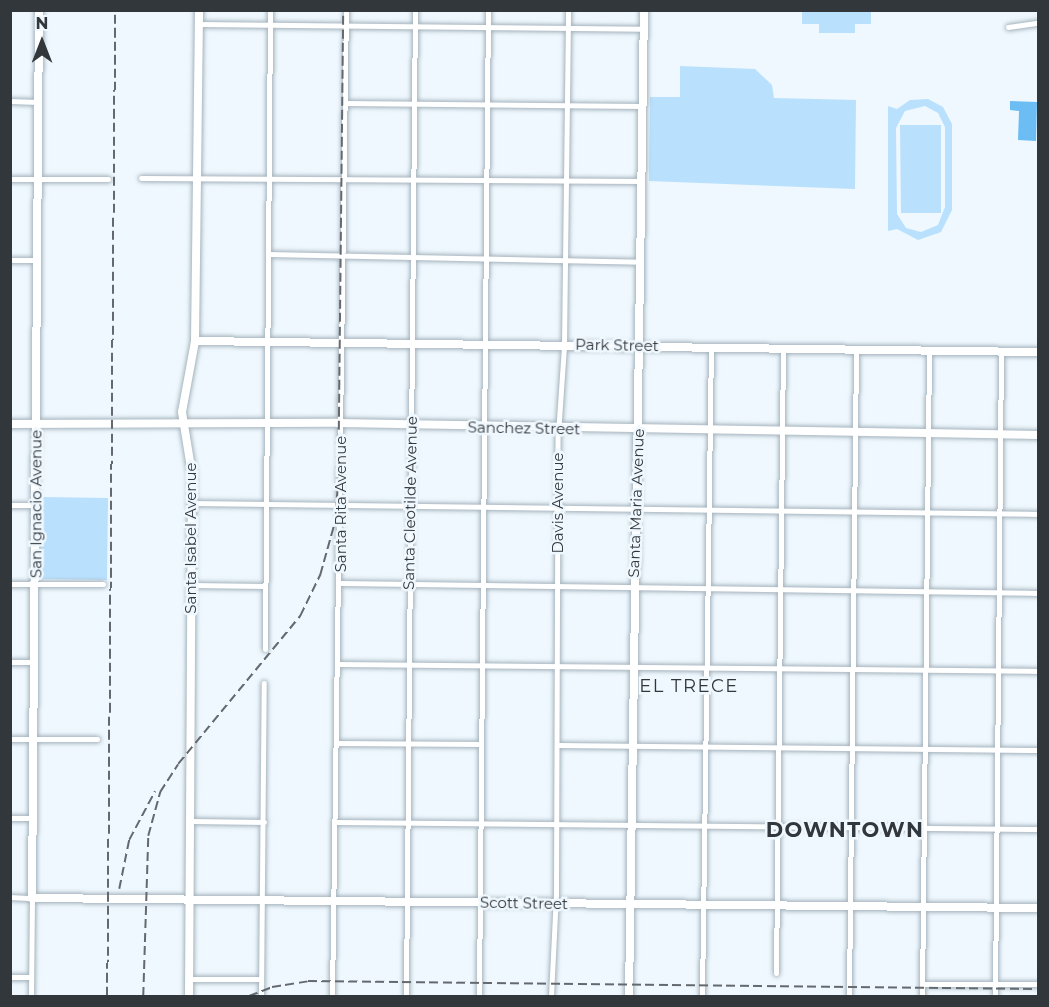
<!DOCTYPE html>
<html>
<head>
<meta charset="utf-8">
<style>
	body { margin:0 }
	#map { position:relative; width:1049px; height:1007px; overflow:hidden; background:#eff8fe; font-family:Montserrat,sans-serif }
	div>[style] { position:absolute }
	.green>* { inset:0; background:#b9e0fd }
	.water>* { inset:0; background:#6bbdf3 }
	.roads { filter:drop-shadow(0 0 2px #a5b3bd) drop-shadow(0 0 2px #a5b3bd) }
	.street>* { height:5px; margin:-2.5px; padding:0 2.5px; transform-origin:2.5px; border-radius:2.5px; background:#fff }
	.secondary>* { height:8px; margin:-4px; padding:0 4px; transform-origin:4px; border-radius:4px; background:#fff }
	.rail>* { height:1.5px; margin-top:-0.75px; transform-origin:0; background:repeating-linear-gradient(90deg,#63696e 0 9px,transparent 0 13.5px) }
	span { translate:-50% -50%; white-space:nowrap; text-align:center; line-height:1.15; -webkit-text-stroke:5px #eff8fe; paint-order:stroke }
	.street-label { font-size:15px; color:#32373b }
	.quarter-label { font-size:18px; color:#32373b; letter-spacing:1.5px }
	.district-label { font-size:21px; color:#32373b; font-weight:700; letter-spacing:1.5px }
	.frame { position:absolute; inset:0; border:12px solid #32373b; pointer-events:none }
	.north { position:absolute; left:12px; top:12px; width:60px; height:60px; -webkit-text-stroke:4px #eff8fe; paint-order:stroke; rotate:0deg; font-size:16px; font-weight:700; line-height:24px; text-align:center; color:#32373b }
	.north::after { content:''; display:block; margin:auto; width:21px; height:27px; background:#32373b; clip-path:polygon(50% 0,100% 100%,50% 72%,0 100%) }
</style>
</head>
<body>
<div id="map">
	<div class="green">
		<div style="clip-path:polygon(802px 11px,871px 11px,871px 24px,855px 24px,855px 33px,819px 33px,819px 24px,802px 24px)"></div>
		<div style="clip-path:polygon(680px 66px,755px 69px,772px 85px,774px 98px,856px 100px,855px 189px,649px 181px,650px 97px,680px 97px)"></div>
		<div style="clip-path:polygon(evenodd,928px 99px,943px 107px,952px 124px,952px 210px,941px 232px,918px 240px,897px 229px,888px 231px,888px 106px,897px 109px,910px 100px,928px 99px,925px 106px,938px 113px,945px 127px,945px 207px,938px 225px,921px 232px,906px 228px,897px 214px,896px 128px,905px 111px,925px 106px)"></div>
		<div style="clip-path:polygon(900px 125px,941px 125px,941px 213px,901px 213px)"></div>
		<div style="clip-path:polygon(41px 497px,108px 498px,107px 580px,39px 579px)"></div>
	</div>
	<div class="water">
		<div style="clip-path:polygon(1010px 101px,1037px 102px,1036px 141px,1018px 140px,1019px 111px,1010px 110px)"></div>
	</div>
	<div class="roads">
		<div class="street">
			<div style="left:199px;top:24px;width:444px;rotate:0.6deg"></div>
			<div style="left:1008px;top:27px;width:30px;rotate:-8deg"></div>
			<div style="left:10px;top:101px;width:28px;rotate:2deg"></div>
			<div style="left:345px;top:103px;width:298px;rotate:0.6deg"></div>
			<div style="left:141px;top:178px;width:501px;rotate:0.34deg"></div>
			<div style="left:10px;top:179px;width:98px"></div>
			<div style="left:268px;top:254px;width:373px;rotate:1.2deg"></div>
			<div style="left:10px;top:260px;width:28px"></div>
			<div style="left:192px;top:503px;width:846px;rotate:0.74deg"></div>
			<div style="left:10px;top:505px;width:26px"></div>
			<div style="left:341px;top:583px;width:697px;rotate:0.82deg"></div>
			<div style="left:10px;top:584px;width:93px"></div>
			<div style="left:192px;top:585px;width:73px;rotate:0.8deg"></div>
			<div style="left:265px;top:649px;width:639px;rotate:-89.55deg"></div>
			<div style="left:10px;top:662px;width:24px"></div>
			<div style="left:339px;top:664px;width:699px;rotate:0.57deg"></div>
			<div style="left:10px;top:739px;width:87px"></div>
			<div style="left:336px;top:743px;width:145px;rotate:0.4deg"></div>
			<div style="left:557px;top:745px;width:481px;rotate:0.6deg"></div>
			<div style="left:10px;top:818px;width:22px"></div>
			<div style="left:191px;top:821px;width:73px;rotate:0.8deg"></div>
			<div style="left:336px;top:822px;width:702px;rotate:0.57deg"></div>
			<div style="left:10px;top:897px;width:22px;rotate:3deg"></div>
			<div style="left:32px;top:898px;width:98px;rotate:90.6deg"></div>
			<div style="left:776px;top:973px;width:625px;rotate:-89.36deg"></div>
			<div style="left:10px;top:977px;width:21px"></div>
			<div style="left:189px;top:979px;width:72px"></div>
			<div style="left:922px;top:984px;width:116px"></div>
			<div style="left:261px;top:996px;width:313px;rotate:-89.5deg"></div>
			<div style="left:332px;top:996px;width:986px;rotate:-89.19deg"></div>
			<div style="left:406px;top:996px;width:986px;rotate:-89.48deg"></div>
			<div style="left:479px;top:996px;width:986px;rotate:-89.48deg"></div>
			<div style="left:551px;top:996px;width:103px;rotate:-87.2deg"></div>
			<div style="left:556px;top:893px;width:459px;rotate:-89.8deg"></div>
			<div style="left:558px;top:434px;width:89px;rotate:-86.1deg"></div>
			<div style="left:564px;top:345px;width:335px;rotate:-89.3deg"></div>
			<div style="left:702px;top:996px;width:649px;rotate:-89.21deg"></div>
			<div style="left:849px;top:996px;width:647px;rotate:-89.38deg"></div>
			<div style="left:922px;top:996px;width:646px;rotate:-89.38deg"></div>
			<div style="left:995px;top:996px;width:644px;rotate:-89.47deg"></div>
		</div>
		<div class="secondary">
			<div style="left:39px;top:10px;width:888px;rotate:90.45deg"></div>
			<div style="left:32px;top:898px;width:1006px;rotate:0.57deg"></div>
			<div style="left:195px;top:341px;width:843px;rotate:0.75deg"></div>
			<div style="left:10px;top:424px;width:328px;rotate:-0.2deg"></div>
			<div style="left:338px;top:423px;width:700px;rotate:0.98deg"></div>
			<div style="left:189px;top:996px;width:522px;rotate:-89.67deg"></div>
			<div style="left:192px;top:474px;width:63px;rotate:-99.2deg"></div>
			<div style="left:182px;top:412px;width:72px;rotate:-79.6deg"></div>
			<div style="left:195px;top:341px;width:331px;rotate:-89.3deg"></div>
			<div style="left:629px;top:996px;width:986px;rotate:-89.13deg"></div>
		</div>
	</div>
	<div class="rail">
		<div style="left:119px;top:889px;width:50px;rotate:-78.5deg"></div>
		<div style="left:129px;top:840px;width:55px;rotate:-62deg"></div>
		<div style="left:107px;top:996px;width:986px;rotate:-89.54deg"></div>
		<div style="left:143px;top:996px;width:160px;rotate:-88.2deg"></div>
		<div style="left:148px;top:836px;width:46px;rotate:-74.7deg"></div>
		<div style="left:160px;top:792px;width:33px;rotate:-57deg"></div>
		<div style="left:178px;top:764px;width:192px;rotate:-50.5deg"></div>
		<div style="left:300px;top:616px;width:46px;rotate:-64deg"></div>
		<div style="left:320px;top:575px;width:52px;rotate:-74.4deg"></div>
		<div style="left:334px;top:525px;width:41px;rotate:-84.4deg"></div>
		<div style="left:338px;top:484px;width:474px;rotate:-89.4deg"></div>
		<div style="left:249px;top:996px;width:25px;rotate:-21deg"></div>
		<div style="left:272px;top:987px;width:36px;rotate:-9deg"></div>
		<div style="left:308px;top:981px;width:730px;rotate:0.63deg"></div>
	</div>
	<div class="street-label">
		<span style="left:617px;top:345px;rotate:1deg">Park Street</span>
		<span style="left:524px;top:428px;rotate:1deg">Sanchez Street</span>
		<span style="left:410px;top:503px;rotate:-89deg">Santa Cleotilde Avenue</span>
		<span style="left:558px;top:503px;rotate:-90deg">Davis Avenue</span>
		<span style="left:636px;top:503px;rotate:-88deg">Santa Maria Avenue</span>
		<span style="left:36px;top:504px;rotate:-90deg">San Ignacio Avenue</span>
		<span style="left:341px;top:504px;rotate:-90deg">Santa Rita Avenue</span>
		<span style="left:191px;top:538px;rotate:-90deg">Santa Isabel Avenue</span>
		<span style="left:524px;top:903px;rotate:1deg">Scott Street</span>
	</div>
	<div class="quarter-label">
		<span style="left:689px;top:686px">EL TRECE</span>
	</div>
	<div class="district-label">
		<span style="left:845px;top:830px">DOWNTOWN</span>
	</div>
	<div class="frame"></div>
	<div class="north">N</div>
</div>
</body>
</html>
